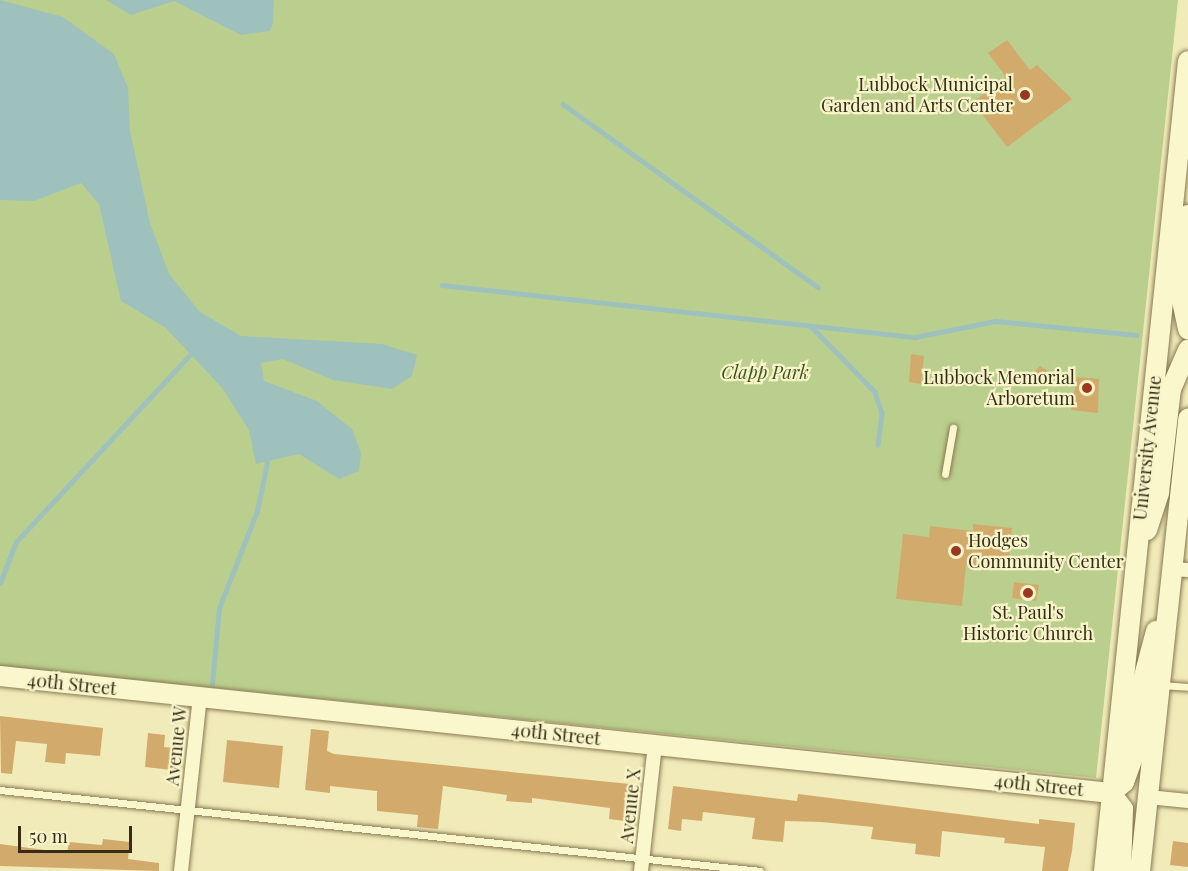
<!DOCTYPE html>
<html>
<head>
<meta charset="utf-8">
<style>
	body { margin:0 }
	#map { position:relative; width:1188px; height:871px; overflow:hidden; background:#f1ebb9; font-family:"Playfair Display",serif }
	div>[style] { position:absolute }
	.green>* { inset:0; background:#bacf8d }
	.water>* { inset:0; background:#9ec1bd }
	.stream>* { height:4.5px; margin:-2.25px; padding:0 2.25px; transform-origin:2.25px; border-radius:2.25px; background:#9ec1bd }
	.building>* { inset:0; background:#d2ab6c }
	.roads { filter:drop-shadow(0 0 2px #887a53) drop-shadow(0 0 2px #887a53) }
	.lane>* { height:7px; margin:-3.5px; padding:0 3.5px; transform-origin:3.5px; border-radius:3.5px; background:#fbf7cc }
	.street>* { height:14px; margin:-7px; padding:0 7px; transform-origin:7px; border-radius:7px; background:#fbf7cc }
	.secondary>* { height:20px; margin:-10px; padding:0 10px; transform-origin:10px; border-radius:10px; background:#fbf7cc }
	.dots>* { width:16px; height:16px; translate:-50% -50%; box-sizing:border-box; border:3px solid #f8f4c9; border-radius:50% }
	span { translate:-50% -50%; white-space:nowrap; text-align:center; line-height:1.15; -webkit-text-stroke:4.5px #f8f4c9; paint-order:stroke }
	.poi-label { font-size:18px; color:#362d19 }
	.right { translate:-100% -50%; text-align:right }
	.left { translate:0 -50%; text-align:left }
	.park-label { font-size:18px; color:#3b541e; font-style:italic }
	.street-label { font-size:18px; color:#362d19 }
	.scale { position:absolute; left:18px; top:826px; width:114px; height:27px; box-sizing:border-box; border:3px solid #362d19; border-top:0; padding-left:8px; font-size:18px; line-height:21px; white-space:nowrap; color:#362d19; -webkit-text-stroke:4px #f8f4c9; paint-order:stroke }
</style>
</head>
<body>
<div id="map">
	<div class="green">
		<div style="clip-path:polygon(0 0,1178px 0,1096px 778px,0 666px)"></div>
	</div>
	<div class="water">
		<div style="clip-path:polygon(0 0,63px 17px,114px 54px,128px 88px,130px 131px,150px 223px,169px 274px,200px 312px,241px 336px,382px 344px,417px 355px,412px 376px,392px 389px,333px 380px,283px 359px,261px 363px,264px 381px,317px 401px,352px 429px,361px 453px,359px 471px,339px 479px,299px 454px,256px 464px,249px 430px,223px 389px,166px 328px,121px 301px,99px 204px,81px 183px,34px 201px,0 200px)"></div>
		<div style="clip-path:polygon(106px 0,274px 0,273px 23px,270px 31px,241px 35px,174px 1px,131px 15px)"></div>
	</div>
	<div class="stream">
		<div style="left:563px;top:104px;width:314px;rotate:35.7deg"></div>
		<div style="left:442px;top:285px;width:476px;rotate:6.3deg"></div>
		<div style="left:915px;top:337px;width:83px;rotate:-11.2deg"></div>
		<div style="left:996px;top:321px;width:141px;rotate:5.7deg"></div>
		<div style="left:811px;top:326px;width:92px;rotate:45.9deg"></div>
		<div style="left:875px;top:392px;width:22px;rotate:72deg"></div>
		<div style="left:882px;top:413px;width:32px;rotate:97deg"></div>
		<div style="left:0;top:583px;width:44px;rotate:-68.7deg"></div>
		<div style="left:16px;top:542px;width:257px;rotate:-47.1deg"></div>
		<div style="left:212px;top:684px;width:76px;rotate:-84.7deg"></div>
		<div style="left:219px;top:608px;width:104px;rotate:-68.6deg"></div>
		<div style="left:257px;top:511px;width:49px;rotate:-78.2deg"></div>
	</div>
	<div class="building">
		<div style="clip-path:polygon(1007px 40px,1030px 70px,1037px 65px,1072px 99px,1007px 147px,973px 102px,1006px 77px,988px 53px)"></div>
		<div style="clip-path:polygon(911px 354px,924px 356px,921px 384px,909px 382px)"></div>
		<div style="clip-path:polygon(1040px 366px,1051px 373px,1045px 379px,1035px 371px)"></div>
		<div style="clip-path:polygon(1077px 377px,1099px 379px,1098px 413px,1071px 410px)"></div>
		<div style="clip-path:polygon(973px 524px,1012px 528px,1008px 570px,966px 565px,962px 606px,896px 599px,903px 534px,929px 537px,930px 526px,973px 531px)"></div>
		<div style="clip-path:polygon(1014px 582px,1039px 585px,1036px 601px,1012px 598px)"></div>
		<div style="clip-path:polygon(0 716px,103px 728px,100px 756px,66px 753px,65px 764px,45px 762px,47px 744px,16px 741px,12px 774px,1px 773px)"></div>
		<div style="clip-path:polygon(311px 729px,329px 731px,327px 751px,334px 754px,630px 784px,625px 821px,609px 819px,610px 808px,532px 798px,532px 803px,506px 801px,507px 795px,443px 786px,438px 829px,417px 827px,418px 815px,377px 811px,377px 791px,330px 786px,330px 793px,305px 790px)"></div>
		<div style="clip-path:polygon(148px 733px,165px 735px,164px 747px,174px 748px,172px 770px,145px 767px)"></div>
		<div style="clip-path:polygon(227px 740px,283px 746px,279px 788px,223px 782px)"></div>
		<div style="clip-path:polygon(673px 786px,797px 801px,798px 794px,1039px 824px,1039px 819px,1075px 823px,1072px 851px,1068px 871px,1042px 871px,1045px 847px,1004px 843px,1005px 838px,942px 831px,940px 857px,915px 854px,916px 844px,871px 839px,873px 827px,821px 822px,785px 821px,783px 842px,752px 839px,755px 818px,703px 812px,702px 821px,682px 819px,681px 831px,668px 829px)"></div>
		<div style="clip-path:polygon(103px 839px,130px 842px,128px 859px,159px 863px,159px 871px,0 866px,0 844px,67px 853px,69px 842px,102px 845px)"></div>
		<div style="clip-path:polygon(1173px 841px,1188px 843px,1188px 867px,1170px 865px)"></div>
	</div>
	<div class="roads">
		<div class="lane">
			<div style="left:945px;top:474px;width:47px;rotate:-80.1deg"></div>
			<div style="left:1161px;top:685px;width:27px;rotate:4deg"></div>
			<div style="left:0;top:790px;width:764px;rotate:6.08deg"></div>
		</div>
		<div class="street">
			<div style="left:1171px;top:569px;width:17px;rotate:3deg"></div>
			<div style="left:1148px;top:797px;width:40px;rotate:5.7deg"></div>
			<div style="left:181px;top:871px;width:175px;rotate:-83.8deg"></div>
			<div style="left:641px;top:871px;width:127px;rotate:-83.7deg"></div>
		</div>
		<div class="secondary">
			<div style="left:1188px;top:215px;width:81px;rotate:94.9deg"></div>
			<div style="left:1181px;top:296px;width:34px;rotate:78deg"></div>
			<div style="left:1147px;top:530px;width:40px;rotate:-72deg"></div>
			<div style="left:1159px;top:492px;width:104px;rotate:-83.4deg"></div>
			<div style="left:1171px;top:389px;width:43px;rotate:-66.4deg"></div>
			<div style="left:0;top:676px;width:1117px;rotate:6.01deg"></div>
			<div style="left:1111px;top:793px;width:17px;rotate:-40deg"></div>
			<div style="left:1124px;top:782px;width:29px;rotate:-70deg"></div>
			<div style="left:1134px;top:755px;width:76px;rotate:-83.2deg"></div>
			<div style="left:1143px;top:680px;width:51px;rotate:-75.1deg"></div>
			<div style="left:1111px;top:793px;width:20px;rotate:53deg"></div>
			<div style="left:1123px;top:809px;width:62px;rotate:91.8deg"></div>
			<div style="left:1104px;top:871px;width:814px;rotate:-84.08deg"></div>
			<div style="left:1140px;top:871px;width:455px;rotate:-83.9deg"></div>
		</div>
	</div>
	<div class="dots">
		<div style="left:1025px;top:95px;background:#9b371f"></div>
		<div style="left:1087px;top:388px;background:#9b371f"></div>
		<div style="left:956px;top:551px;background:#9b371f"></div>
		<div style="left:1028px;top:593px;background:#9b371f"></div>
	</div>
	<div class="poi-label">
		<span class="right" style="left:1013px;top:95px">Lubbock Municipal<br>Garden and Arts Center</span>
		<span class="right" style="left:1075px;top:388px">Lubbock Memorial<br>Arboretum</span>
		<span class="left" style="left:968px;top:551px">Hodges<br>Community Center</span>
		<span style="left:1028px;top:623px">St. Paul's<br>Historic Church</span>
	</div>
	<div class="park-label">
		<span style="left:765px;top:372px">Clapp Park</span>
	</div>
	<div class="street-label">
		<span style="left:1147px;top:448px;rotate:-84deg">University Avenue</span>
		<span style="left:72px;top:684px;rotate:6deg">40th Street</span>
		<span style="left:556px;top:734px;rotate:6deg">40th Street</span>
		<span style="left:176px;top:746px;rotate:-84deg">Avenue W</span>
		<span style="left:1039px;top:785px;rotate:6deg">40th Street</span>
		<span style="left:630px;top:806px;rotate:-84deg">Avenue X</span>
	</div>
	<div class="scale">50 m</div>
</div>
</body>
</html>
